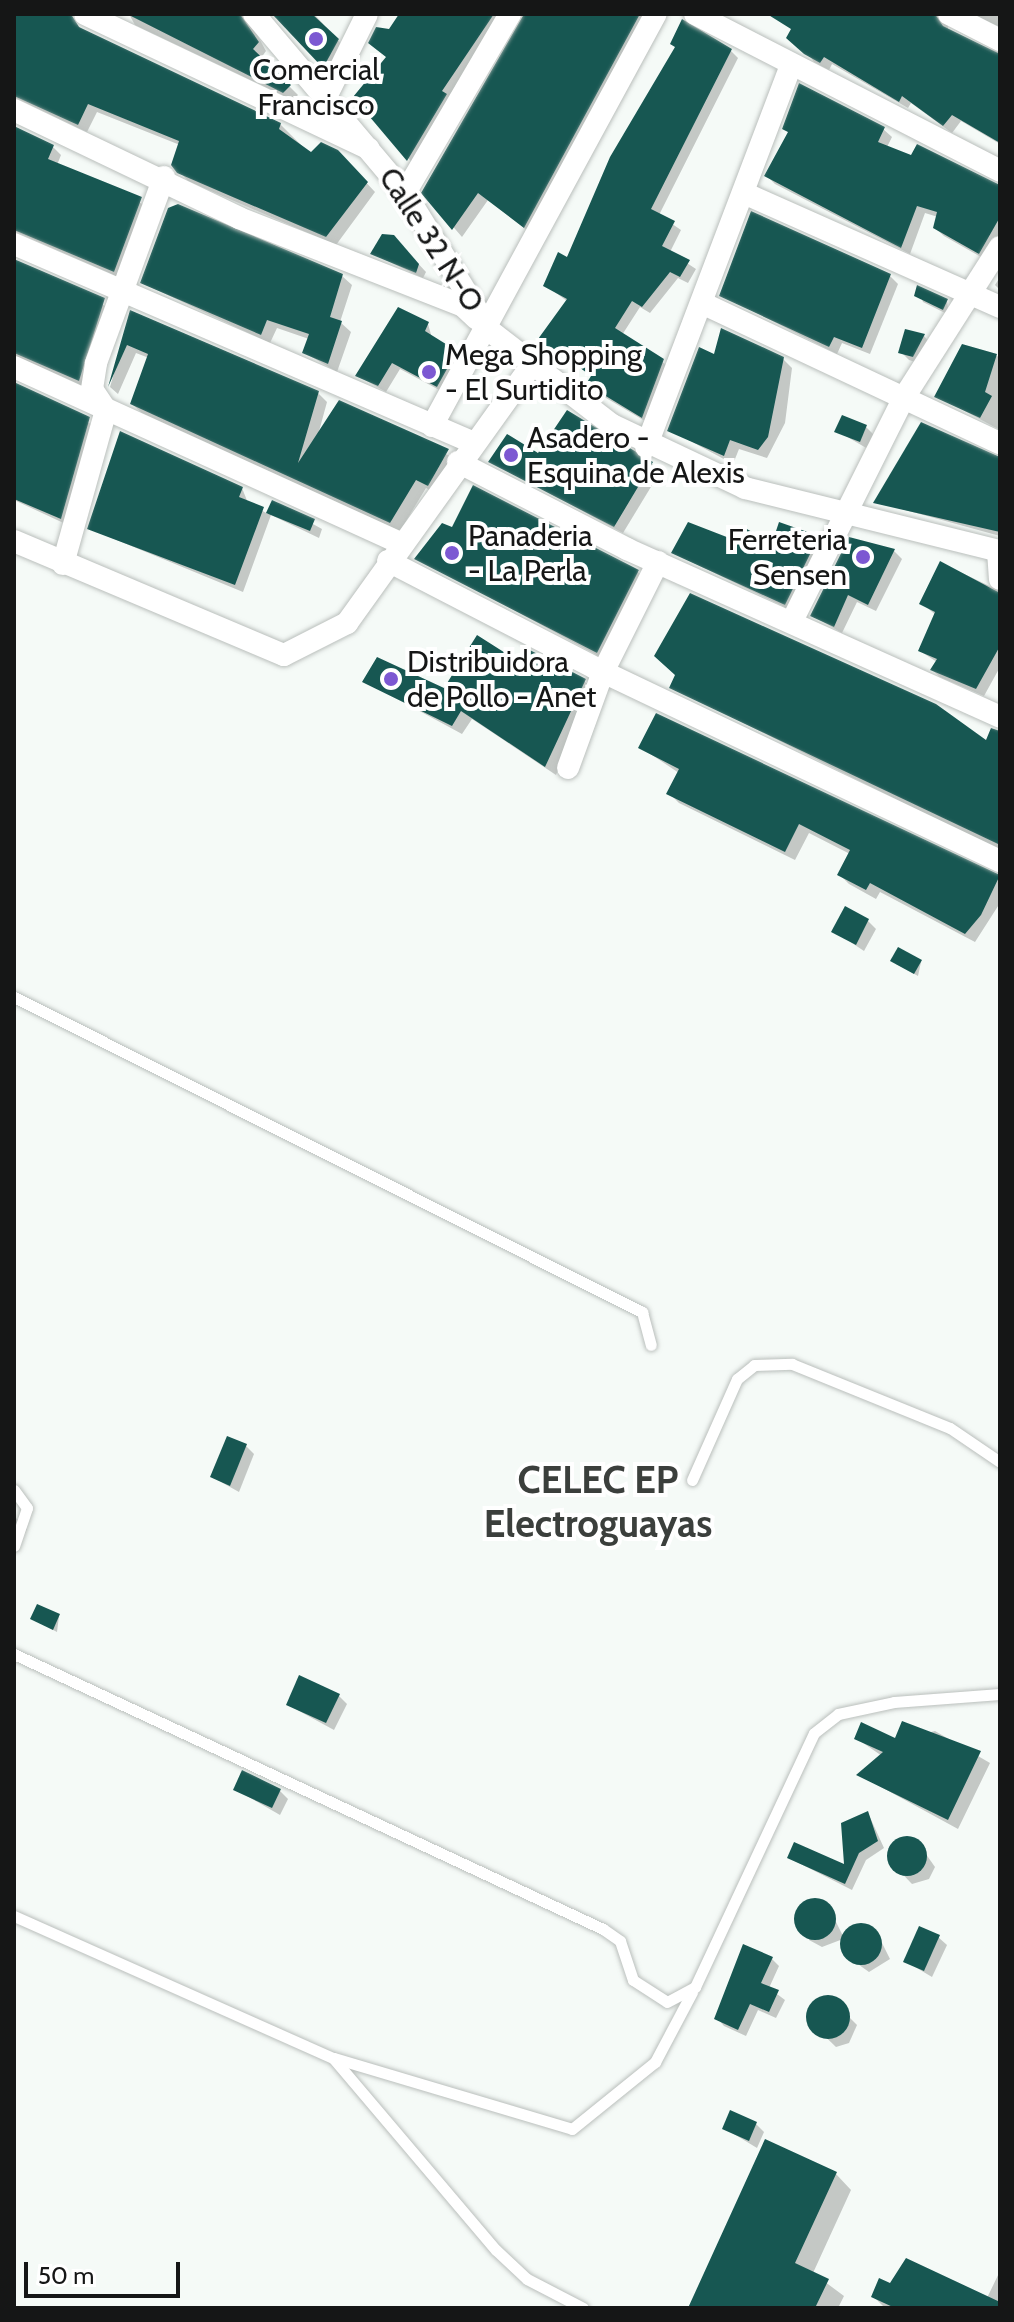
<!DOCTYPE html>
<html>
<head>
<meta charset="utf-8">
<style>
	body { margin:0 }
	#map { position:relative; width:1014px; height:2322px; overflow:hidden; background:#f5faf7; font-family:Cabin,sans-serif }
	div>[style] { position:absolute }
	.shadow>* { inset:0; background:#0003 }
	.building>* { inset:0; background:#175752 }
	.round { border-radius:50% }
	.roads { filter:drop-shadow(0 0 2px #babfbc) drop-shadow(0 0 2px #babfbc) }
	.service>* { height:11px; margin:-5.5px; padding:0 5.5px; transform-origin:5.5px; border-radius:5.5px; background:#fff }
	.minor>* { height:22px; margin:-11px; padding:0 11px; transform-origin:11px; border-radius:11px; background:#fff }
	.dots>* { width:22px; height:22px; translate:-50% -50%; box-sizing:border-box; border:4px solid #fff; border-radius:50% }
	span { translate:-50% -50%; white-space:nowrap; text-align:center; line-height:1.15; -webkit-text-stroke:8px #fff; paint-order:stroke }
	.poi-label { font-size:30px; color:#151616 }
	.left { translate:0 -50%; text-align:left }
	.right { translate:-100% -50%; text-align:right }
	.street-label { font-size:30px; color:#151616 }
	.district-label { font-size:38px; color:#3b3f3c; font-weight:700 }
	.frame { position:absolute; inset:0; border:16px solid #151616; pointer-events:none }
	.scale { position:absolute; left:24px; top:2262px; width:156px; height:36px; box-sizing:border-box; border:4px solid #151616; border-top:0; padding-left:10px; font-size:24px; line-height:28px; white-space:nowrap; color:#151616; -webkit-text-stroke:6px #fff; paint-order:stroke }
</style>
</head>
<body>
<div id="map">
	<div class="shadow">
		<div style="clip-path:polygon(14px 14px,70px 16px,83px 31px,280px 124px,311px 155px,346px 161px,375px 192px,336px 245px,188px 181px,179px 171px,180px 145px,97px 112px,87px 132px,14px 97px)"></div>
		<div style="clip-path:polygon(129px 14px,254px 14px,248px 18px,266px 51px,261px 58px,298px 95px,293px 100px,135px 25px)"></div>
		<div style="clip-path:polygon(276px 14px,314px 14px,346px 49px,332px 74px)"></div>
		<div style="clip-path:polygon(401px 14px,507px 14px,415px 166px,356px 97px,388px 58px,389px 31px)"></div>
		<div style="clip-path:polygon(524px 14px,653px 14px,533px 235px,488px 200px,462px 237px,424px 193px)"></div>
		<div style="clip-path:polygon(781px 14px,948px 14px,948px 31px,1000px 53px,1000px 144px,961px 121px,952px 133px,911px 103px,908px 108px,832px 64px,829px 70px,814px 62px)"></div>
		<div style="clip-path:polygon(972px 14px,1000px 14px,1000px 27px)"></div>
		<div style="clip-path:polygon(730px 50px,738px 58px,659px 215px,681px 230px,670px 252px,696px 269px,688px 283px,678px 278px,650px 313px,640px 307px,622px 335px,671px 368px,650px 424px,596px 392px,588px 384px,593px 377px,563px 355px,557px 364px,543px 354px,567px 301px,545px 285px)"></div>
		<div style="clip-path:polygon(784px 128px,883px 129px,892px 137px,887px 147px,1000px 187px,1000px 244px,988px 261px,944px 236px,935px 228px,938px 217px,925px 213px,910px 254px,775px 184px,766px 175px,790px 134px)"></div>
		<div style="clip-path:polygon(14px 146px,52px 146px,61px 155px,57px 165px,149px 207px,123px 279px,14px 231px)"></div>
		<div style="clip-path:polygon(401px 245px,426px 272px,423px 278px,373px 254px)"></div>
		<div style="clip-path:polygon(14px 265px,112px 309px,88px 388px,29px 362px,14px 368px)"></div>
		<div style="clip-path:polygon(342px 276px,352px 285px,340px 322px,351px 332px,337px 372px,305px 353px,309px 339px,277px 328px,270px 343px,142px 283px)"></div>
		<div style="clip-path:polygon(890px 276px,898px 284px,870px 354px,842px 343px,837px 354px,721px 295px)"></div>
		<div style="clip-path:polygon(1000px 277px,1000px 290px,995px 285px)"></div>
		<div style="clip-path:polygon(918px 288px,947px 301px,949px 315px,923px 302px)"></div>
		<div style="clip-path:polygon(132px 312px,318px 393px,327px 402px,318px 435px,340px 402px,458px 460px,438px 494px,426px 488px,400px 531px,142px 413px,132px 404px,149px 358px,136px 353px,118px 394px,110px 387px)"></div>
		<div style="clip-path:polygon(428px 324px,432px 338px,463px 360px,445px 393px,400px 369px,386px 392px,358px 376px)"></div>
		<div style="clip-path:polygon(924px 336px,931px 344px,921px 364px,909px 360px,901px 352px)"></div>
		<div style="clip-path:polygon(963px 347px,1000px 357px,1000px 430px,937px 396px)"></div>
		<div style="clip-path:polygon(715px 357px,783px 359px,792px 368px,785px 423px,767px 458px,739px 449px,733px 464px,670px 430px)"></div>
		<div style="clip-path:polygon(14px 385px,97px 427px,70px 526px,14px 500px)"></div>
		<div style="clip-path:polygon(866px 427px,874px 435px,868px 449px,837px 431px)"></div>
		<div style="clip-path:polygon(539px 455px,652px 464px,660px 472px,623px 533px,490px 461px)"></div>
		<div style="clip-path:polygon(1000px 456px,1000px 536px,876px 502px,994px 458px)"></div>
		<div style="clip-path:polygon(242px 488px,248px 503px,268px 514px,273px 502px,322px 529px,319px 538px,271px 515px,243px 592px,90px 529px)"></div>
		<div style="clip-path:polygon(818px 537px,826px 545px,793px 611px,673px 553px)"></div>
		<div style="clip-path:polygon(894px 551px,902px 559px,876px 611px,857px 602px,842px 633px,813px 616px)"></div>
		<div style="clip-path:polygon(417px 558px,637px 571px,646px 580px,606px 660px)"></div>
		<div style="clip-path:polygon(941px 563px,1000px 591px,1000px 667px,984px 696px,940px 677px,932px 670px,937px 662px,920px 651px,936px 615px,921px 603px)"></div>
		<div style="clip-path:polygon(521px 665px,584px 681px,594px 690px,556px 775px,472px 719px,462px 734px,364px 681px,445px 691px)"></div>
		<div style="clip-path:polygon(671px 687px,987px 743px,991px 734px,1000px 738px,1000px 851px)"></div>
		<div style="clip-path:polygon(657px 715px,1000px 876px,1000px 903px,975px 942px,880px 892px,876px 899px,849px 884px,839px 874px,850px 854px,809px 833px,795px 860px,679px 803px,669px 793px,679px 773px,640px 747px)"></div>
		<div style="clip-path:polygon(868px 921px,876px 929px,864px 951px,834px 931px)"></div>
		<div style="clip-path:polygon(921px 962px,918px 976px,896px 964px)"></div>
		<div style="clip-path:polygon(246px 1446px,254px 1454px,239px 1492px,212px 1477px)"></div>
		<div style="clip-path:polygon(14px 1516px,27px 1529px,14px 1557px)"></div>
		<div style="clip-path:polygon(59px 1616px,57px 1632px,32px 1619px)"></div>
		<div style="clip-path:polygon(339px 1696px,347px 1704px,334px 1730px,288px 1705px)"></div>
		<div style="clip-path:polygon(935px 1731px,990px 1763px,958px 1829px,859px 1775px,882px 1756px,856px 1738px,896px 1741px)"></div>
		<div style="clip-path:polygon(235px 1789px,280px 1791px,288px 1799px,280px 1815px)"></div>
		<div style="clip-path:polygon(868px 1813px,884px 1848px,866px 1860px,852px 1890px,789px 1858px,846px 1867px)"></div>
		<div style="clip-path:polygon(916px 1840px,935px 1867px,929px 1879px,912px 1884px,890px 1861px,889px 1846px)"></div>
		<div style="clip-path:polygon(825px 1900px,842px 1934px,875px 1929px,890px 1959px,869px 1972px,848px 1957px,843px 1939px,822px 1947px,809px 1940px,798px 1911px)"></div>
		<div style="clip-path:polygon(938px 1937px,947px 1945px,932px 1977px,905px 1961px)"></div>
		<div style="clip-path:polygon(772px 1959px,779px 1966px,769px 1988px,785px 2000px,776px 2018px,758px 2010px,746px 2036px,724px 2026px,717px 2018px)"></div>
		<div style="clip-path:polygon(829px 1997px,857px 2025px,849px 2043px,836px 2047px,807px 2019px,816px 2000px)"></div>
		<div style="clip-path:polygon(756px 2124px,764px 2132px,757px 2148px,724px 2128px)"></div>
		<div style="clip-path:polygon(836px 2174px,851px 2190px,813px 2273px,844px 2296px,838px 2308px,690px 2308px)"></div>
		<div style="clip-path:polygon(1000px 2271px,1000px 2308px,885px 2308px,873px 2296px,891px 2286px,987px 2298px)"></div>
	</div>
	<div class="building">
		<div style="clip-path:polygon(14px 14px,71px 14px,79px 27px,281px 123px,279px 129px,311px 152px,321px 142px,338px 150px,368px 182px,326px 237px,177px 173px,171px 165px,179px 141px,88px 104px,78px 125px,14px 96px)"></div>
		<div style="clip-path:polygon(127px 14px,240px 14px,259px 42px,253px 49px,291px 85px,283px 93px)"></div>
		<div style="clip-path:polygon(272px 14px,312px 14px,339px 39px,323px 68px)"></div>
		<div style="clip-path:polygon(399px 14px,494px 14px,442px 91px,447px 94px,407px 161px,353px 97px,386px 57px,368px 43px,376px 27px,389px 29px)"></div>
		<div style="clip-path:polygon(524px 14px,640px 14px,524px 228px,478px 193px,452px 230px,421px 193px)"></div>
		<div style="clip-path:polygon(767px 14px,935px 14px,943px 26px,1000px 54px,1000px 143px,952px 115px,943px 126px,902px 96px,899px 102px,824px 57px,820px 63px,804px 54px,786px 38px,791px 29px)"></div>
		<div style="clip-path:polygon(682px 19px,732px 49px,651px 209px,675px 221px,662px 246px,690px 260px,680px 277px,670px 272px,642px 307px,632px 301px,615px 328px,664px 359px,642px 418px,586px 384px,591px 376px,555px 349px,548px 358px,533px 346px,567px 299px,543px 286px,558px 252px,567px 257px,610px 157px,675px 47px,670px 44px)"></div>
		<div style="clip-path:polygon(799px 83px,885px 127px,878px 142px,911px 155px,917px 144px,1000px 185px,1000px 217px,979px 254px,933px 228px,937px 212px,917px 206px,901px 248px,764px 176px,788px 132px,782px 129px)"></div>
		<div style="clip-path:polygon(14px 126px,54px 145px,48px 159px,142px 197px,114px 272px,14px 230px)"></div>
		<div style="clip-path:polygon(178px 204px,343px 274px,330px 317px,342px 321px,328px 364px,302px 353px,309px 334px,267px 320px,261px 335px,140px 283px,168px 208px)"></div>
		<div style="clip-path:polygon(751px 211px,891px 274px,862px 348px,834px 337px,829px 347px,719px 296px)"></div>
		<div style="clip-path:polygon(382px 234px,394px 235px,419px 264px,416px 273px,370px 254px)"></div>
		<div style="clip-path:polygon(14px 259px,105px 298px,79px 381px,14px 353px)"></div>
		<div style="clip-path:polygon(917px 285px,948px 299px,943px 310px,914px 296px)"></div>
		<div style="clip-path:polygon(398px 307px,429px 322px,425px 331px,457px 351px,437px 387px,392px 363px,378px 386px,355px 376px)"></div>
		<div style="clip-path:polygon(130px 310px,319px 391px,298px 463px,339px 400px,449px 449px,428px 486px,416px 480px,390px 523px,130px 404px,148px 354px,127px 345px,108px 387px)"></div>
		<div style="clip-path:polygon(721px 328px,784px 357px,768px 437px,758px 450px,730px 440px,724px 456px,667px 431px,699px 347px,714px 354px)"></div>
		<div style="clip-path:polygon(905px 329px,925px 334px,913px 357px,898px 353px)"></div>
		<div style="clip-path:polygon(962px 344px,997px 354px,985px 392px,992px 396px,980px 418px,934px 397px)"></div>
		<div style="clip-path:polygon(14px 382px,90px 417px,61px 519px,14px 499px)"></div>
		<div style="clip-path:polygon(567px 410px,653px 462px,614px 527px,488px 462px,507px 434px,538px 453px)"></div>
		<div style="clip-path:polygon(842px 415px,867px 425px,860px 442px,834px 432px)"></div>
		<div style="clip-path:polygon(921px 422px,1000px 457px,1000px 532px,873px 503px)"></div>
		<div style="clip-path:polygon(120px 431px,243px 487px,239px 497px,264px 507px,235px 585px,87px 529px)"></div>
		<div style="clip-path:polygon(473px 485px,639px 570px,597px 653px,414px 559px,442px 523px,452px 527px)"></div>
		<div style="clip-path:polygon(272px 500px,315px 519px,310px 531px,266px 513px)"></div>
		<div style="clip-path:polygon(688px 522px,737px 541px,745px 528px,772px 543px,779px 522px,819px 536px,785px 605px,671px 553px)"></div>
		<div style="clip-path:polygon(849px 537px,895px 549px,868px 605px,848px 595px,834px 627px,810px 616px)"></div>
		<div style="clip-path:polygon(940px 561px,1000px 593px,1000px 646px,976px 689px,930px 670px,937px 659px,918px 651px,935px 612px,919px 604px)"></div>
		<div style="clip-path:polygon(690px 593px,936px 704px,986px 740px,991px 728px,1000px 731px,998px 844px,669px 688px,675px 675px,654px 656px)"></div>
		<div style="clip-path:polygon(477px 635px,521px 663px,528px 649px,586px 679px,545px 767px,461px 711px,452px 726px,362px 682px,377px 657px,444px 688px)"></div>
		<div style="clip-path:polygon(656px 713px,1000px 875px,981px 915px,965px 934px,870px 883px,866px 890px,837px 875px,850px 850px,799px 824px,785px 852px,666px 794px,679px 769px,638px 748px)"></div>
		<div style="clip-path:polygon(845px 906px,869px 919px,856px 945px,831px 932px)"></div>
		<div style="clip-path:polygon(898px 947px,922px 960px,914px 974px,890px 961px)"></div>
		<div style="clip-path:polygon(227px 1436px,247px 1444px,230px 1486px,210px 1477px)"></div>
		<div style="clip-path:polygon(37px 1604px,60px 1614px,53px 1630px,30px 1619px)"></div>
		<div style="clip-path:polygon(299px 1675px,340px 1694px,326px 1723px,286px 1705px)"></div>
		<div style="clip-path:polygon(902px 1721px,981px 1751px,948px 1820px,856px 1775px,883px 1752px,854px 1739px,861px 1722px,895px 1738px)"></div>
		<div style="clip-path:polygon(242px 1770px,281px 1789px,272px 1808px,233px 1790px)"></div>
		<div style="clip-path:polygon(868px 1811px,878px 1841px,859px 1853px,845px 1884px,787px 1858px,794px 1842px,844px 1864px,841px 1823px)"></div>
		<div class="round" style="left:887px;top:1836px;width:40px;height:40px"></div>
		<div class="round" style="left:794px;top:1898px;width:42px;height:42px"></div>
		<div class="round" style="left:840px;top:1923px;width:42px;height:42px"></div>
		<div style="clip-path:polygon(919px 1926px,940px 1935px,924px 1971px,903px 1962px)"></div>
		<div style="clip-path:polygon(743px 1944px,773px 1957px,761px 1983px,779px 1990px,769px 2012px,750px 2004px,738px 2030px,714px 2019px)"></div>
		<div class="round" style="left:806px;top:1995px;width:44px;height:44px"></div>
		<div style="clip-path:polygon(730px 2110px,757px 2122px,749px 2141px,722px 2129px)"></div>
		<div style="clip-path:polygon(765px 2139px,837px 2172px,795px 2263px,829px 2279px,815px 2308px,688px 2308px)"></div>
		<div style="clip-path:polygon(906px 2258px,1000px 2302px,1000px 2308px,895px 2308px,871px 2297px,879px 2278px,890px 2283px)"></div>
	</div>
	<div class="roads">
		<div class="service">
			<div style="left:14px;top:997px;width:703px;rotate:26.64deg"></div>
			<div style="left:642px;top:1312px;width:34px;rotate:75deg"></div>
			<div style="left:692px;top:1480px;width:111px;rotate:-66deg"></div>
			<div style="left:737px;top:1379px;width:22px;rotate:-39deg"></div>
			<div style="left:754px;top:1365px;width:38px;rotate:-2deg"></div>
			<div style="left:792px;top:1364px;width:170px;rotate:22.1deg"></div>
			<div style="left:950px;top:1428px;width:60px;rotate:34.2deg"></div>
			<div style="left:14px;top:1490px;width:22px;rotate:54deg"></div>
			<div style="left:27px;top:1508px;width:40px;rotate:108.9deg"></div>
			<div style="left:14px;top:1654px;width:650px;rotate:25.03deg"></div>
			<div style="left:603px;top:1929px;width:21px;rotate:35deg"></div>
			<div style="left:620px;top:1941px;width:41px;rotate:71.6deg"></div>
			<div style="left:633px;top:1980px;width:40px;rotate:32.9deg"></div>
			<div style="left:667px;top:2002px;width:32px;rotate:-28deg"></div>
			<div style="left:695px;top:1987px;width:280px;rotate:-64.9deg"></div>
			<div style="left:814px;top:1733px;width:31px;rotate:-38deg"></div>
			<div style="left:838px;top:1714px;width:57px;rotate:-12.1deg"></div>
			<div style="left:894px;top:1702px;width:106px;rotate:-4.3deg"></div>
			<div style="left:14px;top:1916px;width:349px;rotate:24deg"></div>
			<div style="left:333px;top:2058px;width:252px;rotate:49.7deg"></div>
			<div style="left:496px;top:2250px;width:42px;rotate:43.1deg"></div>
			<div style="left:527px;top:2279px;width:63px;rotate:27.4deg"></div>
			<div style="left:334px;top:2058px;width:248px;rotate:16.6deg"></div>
			<div style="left:572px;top:2129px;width:107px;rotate:-38.9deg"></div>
			<div style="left:655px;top:2062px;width:79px;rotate:-62.1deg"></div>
		</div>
		<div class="minor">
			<div style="left:85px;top:14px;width:314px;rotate:25.4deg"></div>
			<div style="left:254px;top:14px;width:234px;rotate:49.8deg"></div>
			<div style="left:405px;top:193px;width:162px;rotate:58.4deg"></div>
			<div style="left:490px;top:331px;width:154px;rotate:37.6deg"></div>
			<div style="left:612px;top:425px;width:147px;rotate:25.3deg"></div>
			<div style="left:745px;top:488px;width:263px;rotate:13.9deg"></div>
			<div style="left:695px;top:14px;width:343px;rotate:27.2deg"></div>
			<div style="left:949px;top:14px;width:57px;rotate:27deg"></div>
			<div style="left:327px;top:95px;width:90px;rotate:-63.7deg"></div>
			<div style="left:14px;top:110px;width:250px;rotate:25.6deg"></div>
			<div style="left:239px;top:218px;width:241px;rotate:21.4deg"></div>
			<div style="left:463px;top:306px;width:19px;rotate:43deg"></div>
			<div style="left:405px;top:193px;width:208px;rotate:-59.6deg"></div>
			<div style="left:746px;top:194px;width:278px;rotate:24deg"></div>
			<div style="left:14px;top:244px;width:499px;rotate:23.4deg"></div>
			<div style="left:704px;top:304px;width:327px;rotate:25.2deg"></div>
			<div style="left:14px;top:367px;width:425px;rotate:24.5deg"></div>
			<div style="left:432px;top:426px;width:469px;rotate:-61.5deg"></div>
			<div style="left:646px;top:447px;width:405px;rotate:-69.2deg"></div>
			<div style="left:458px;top:462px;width:190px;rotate:27.2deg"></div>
			<div style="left:627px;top:549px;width:409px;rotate:24.2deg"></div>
			<div style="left:14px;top:541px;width:293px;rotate:22.9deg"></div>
			<div style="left:284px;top:655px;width:71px;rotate:-26.9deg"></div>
			<div style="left:347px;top:623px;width:316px;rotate:-54.4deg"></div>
			<div style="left:998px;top:551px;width:28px;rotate:86deg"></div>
			<div style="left:388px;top:561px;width:233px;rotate:27.3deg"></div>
			<div style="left:595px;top:668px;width:449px;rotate:25.5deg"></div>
			<div style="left:63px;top:564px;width:160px;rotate:-74.4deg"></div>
			<div style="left:106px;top:410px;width:25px;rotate:-124deg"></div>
			<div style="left:92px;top:389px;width:26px;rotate:-81deg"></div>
			<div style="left:96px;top:363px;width:198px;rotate:-69.9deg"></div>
			<div style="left:792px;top:621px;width:248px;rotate:-63.4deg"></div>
			<div style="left:903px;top:399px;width:180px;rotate:-57.5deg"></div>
			<div style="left:568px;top:768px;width:102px;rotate:-70deg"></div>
			<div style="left:603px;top:672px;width:123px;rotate:-63.4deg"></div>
		</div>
	</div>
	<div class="dots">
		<div style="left:316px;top:39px;background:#7c58d2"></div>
		<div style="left:429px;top:372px;background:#7c58d2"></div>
		<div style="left:511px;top:455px;background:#7c58d2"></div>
		<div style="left:452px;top:553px;background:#7c58d2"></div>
		<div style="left:863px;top:557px;background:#7c58d2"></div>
		<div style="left:391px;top:679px;background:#7c58d2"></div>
	</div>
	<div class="poi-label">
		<span style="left:316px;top:87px">Comercial<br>Francisco</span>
		<span class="left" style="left:445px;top:372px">Mega Shopping<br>- El Surtidito</span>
		<span class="left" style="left:527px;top:455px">Asadero -<br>Esquina de Alexis</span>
		<span class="left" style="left:468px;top:553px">Panaderia<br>- La Perla</span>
		<span class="right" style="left:847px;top:557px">Ferreteria<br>Sensen</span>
		<span class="left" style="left:407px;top:679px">Distribuidora<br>de Pollo - Anet</span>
	</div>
	<div class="street-label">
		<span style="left:431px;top:240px;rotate:57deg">Calle 32 N-O</span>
	</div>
	<div class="district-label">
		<span style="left:598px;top:1502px">CELEC EP<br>Electroguayas</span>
	</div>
	<div class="frame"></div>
	<div class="scale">50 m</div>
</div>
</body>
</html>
